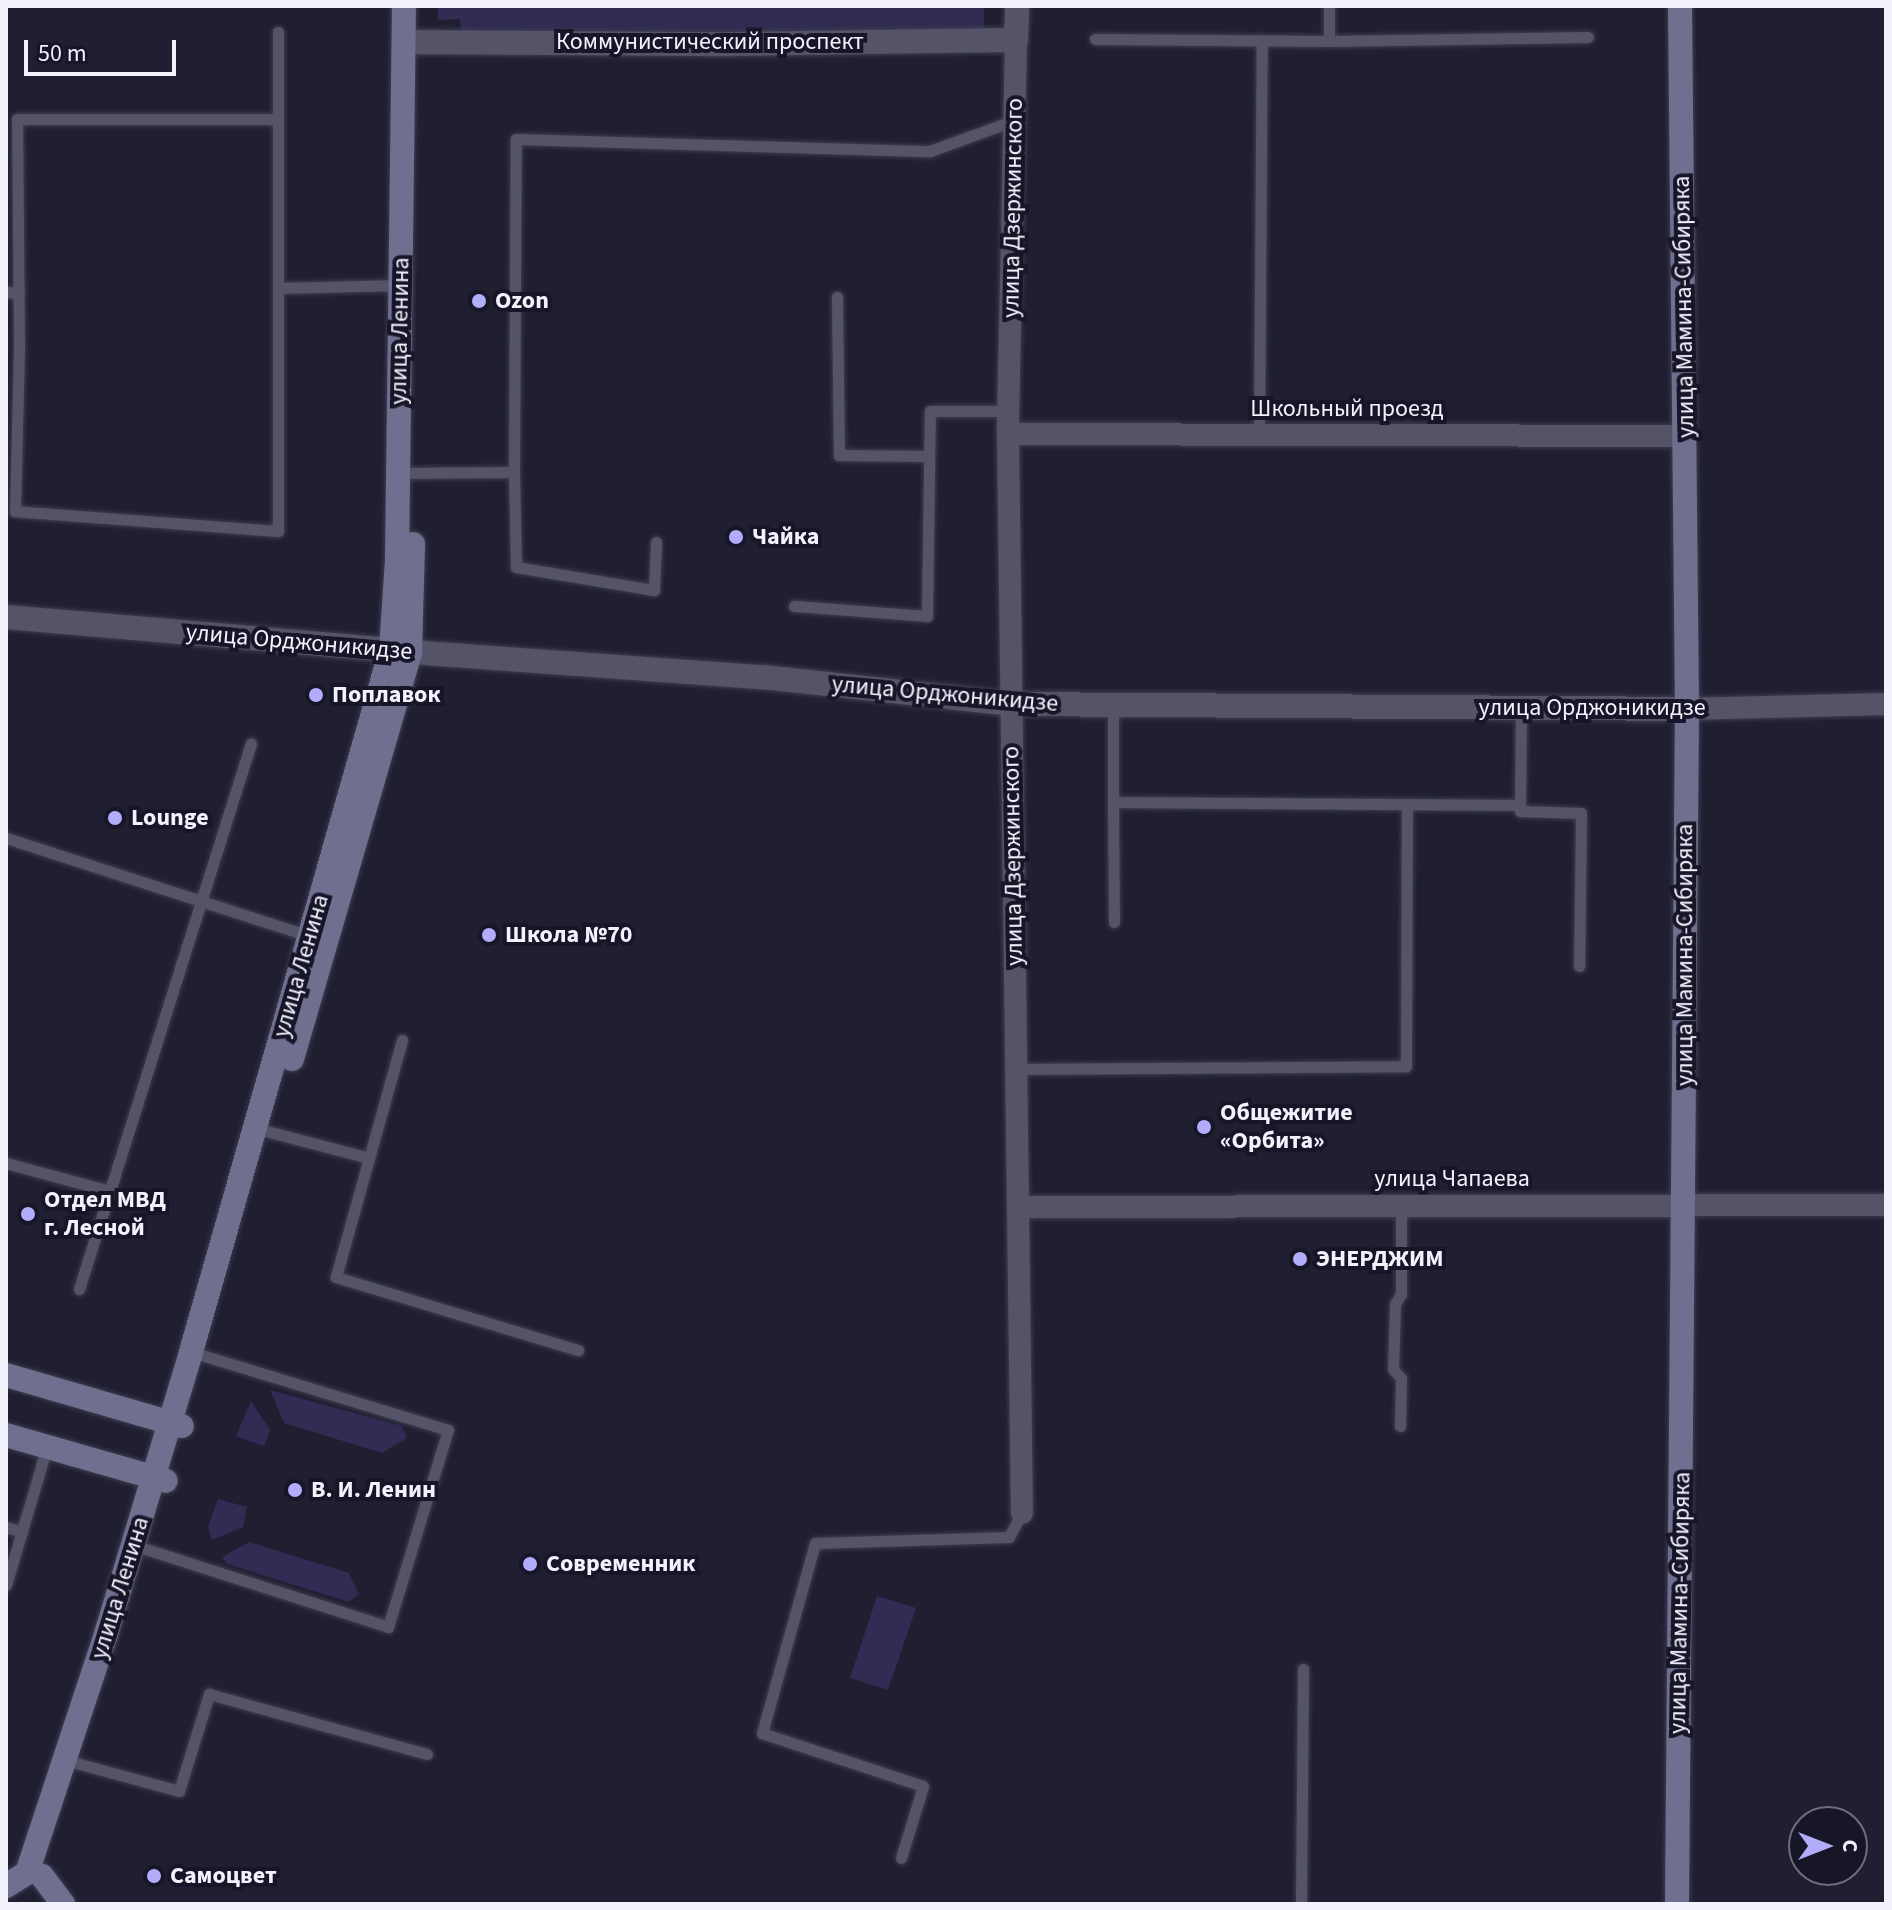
<!DOCTYPE html>
<html>
<head>
<meta charset="utf-8">
<style>
	body { margin:0 }
	#map { position:relative; width:1892px; height:1910px; overflow:hidden; background:#201f32; font-family:"Source Sans 3",sans-serif }
	div>[style] { position:absolute }
	.green>* { inset:0; background:#302c53 }
	.roads { filter:drop-shadow(0 0 2px #3d3d4e) drop-shadow(0 0 2px #3d3d4e) }
	.service>* { height:11px; margin:-5.5px; padding:0 5.5px; transform-origin:5.5px; border-radius:5.5px; background:#545368 }
	.minor>* { height:22px; margin:-11px; padding:0 11px; transform-origin:11px; border-radius:11px; background:#545368 }
	.tertiary>* { height:24px; margin:-12px; padding:0 12px; transform-origin:12px; border-radius:12px; background:#545368 }
	.secondary>* { height:24px; margin:-12px; padding:0 12px; transform-origin:12px; border-radius:12px; background:#706f90 }
	.dots>* { width:22px; height:22px; translate:-50% -50%; box-sizing:border-box; border:4px solid #171528; border-radius:50% }
	span { translate:-50% -50%; white-space:nowrap; text-align:center; line-height:1.15; -webkit-text-stroke:8px #171528; paint-order:stroke }
	.street-label { font-size:24px; color:#f2f2fd }
	.poi-label { font-size:24px; color:#f2f2fd; font-weight:700 }
	.left { translate:0 -50%; text-align:left }
	.frame { position:absolute; inset:0; border:8px solid #f2f2fd; pointer-events:none }
	.north { position:absolute; left:1788px; top:1806px; width:80px; height:80px; box-sizing:border-box; background:#171528; border:2px solid #6f6d7d; border-radius:50%; rotate:90deg; font-size:22px; font-weight:700; line-height:32px; text-align:center; color:#f2f2fd }
	.north::after { content:''; display:block; margin:auto; width:28px; height:36px; background:#b1adfa; clip-path:polygon(50% 0,100% 100%,50% 72%,0 100%) }
	.scale { position:absolute; left:24px; top:40px; width:152px; height:36px; box-sizing:border-box; border:4px solid #f2f2fd; border-top:0; padding-left:10px; font-size:24px; line-height:28px; white-space:nowrap; color:#f2f2fd; -webkit-text-stroke:6px #171528; paint-order:stroke }
</style>
</head>
<body>
<div id="map">
	<div class="green">
		<div style="clip-path:polygon(438px 6px,984px 6px,984px 31px,461px 35px,460px 19px,438px 20px)"></div>
		<div style="clip-path:polygon(270px 1390px,402px 1426px,407px 1438px,382px 1453px,284px 1423px)"></div>
		<div style="clip-path:polygon(251px 1401px,270px 1430px,264px 1446px,236px 1436px)"></div>
		<div style="clip-path:polygon(218px 1499px,247px 1507px,243px 1527px,212px 1540px,208px 1526px)"></div>
		<div style="clip-path:polygon(249px 1542px,349px 1573px,359px 1594px,349px 1602px,227px 1564px,222px 1557px)"></div>
		<div style="clip-path:polygon(877px 1596px,916px 1608px,888px 1690px,850px 1678px)"></div>
	</div>
	<div class="roads">
		<div class="service">
			<div style="left:1329px;top:6px;width:35px;rotate:90deg"></div>
			<div style="left:1329px;top:41px;width:259px;rotate:-0.9deg"></div>
			<div style="left:278px;top:32px;width:499px;rotate:90deg"></div>
			<div style="left:278px;top:531px;width:264px;rotate:-175.7deg"></div>
			<div style="left:15px;top:511px;width:167px;rotate:-88.6deg"></div>
			<div style="left:19px;top:344px;width:225px;rotate:-90.5deg"></div>
			<div style="left:17px;top:119px;width:261px"></div>
			<div style="left:1095px;top:39px;width:234px;rotate:0.5deg"></div>
			<div style="left:278px;top:288px;width:123px;rotate:-1.4deg"></div>
			<div style="left:6px;top:292px;width:13px;rotate:4deg"></div>
			<div style="left:837px;top:297px;width:158px;rotate:89.3deg"></div>
			<div style="left:839px;top:455px;width:90px;rotate:0.6deg"></div>
			<div style="left:1259px;top:434px;width:394px;rotate:-89.6deg"></div>
			<div style="left:514px;top:472px;width:333px;rotate:-89.7deg"></div>
			<div style="left:516px;top:139px;width:414px;rotate:1.7deg"></div>
			<div style="left:930px;top:151px;width:90px;rotate:-20deg"></div>
			<div style="left:399px;top:473px;width:115px;rotate:-0.5deg"></div>
			<div style="left:514px;top:472px;width:95px;rotate:88.8deg"></div>
			<div style="left:516px;top:567px;width:140px;rotate:9.5deg"></div>
			<div style="left:654px;top:590px;width:48px;rotate:-87.6deg"></div>
			<div style="left:794px;top:606px;width:133px;rotate:4.3deg"></div>
			<div style="left:927px;top:616px;width:205px;rotate:-89.2deg"></div>
			<div style="left:930px;top:411px;width:79px"></div>
			<div style="left:1113px;top:705px;width:97px;rotate:90deg"></div>
			<div style="left:1521px;top:708px;width:103px;rotate:90.6deg"></div>
			<div style="left:1520px;top:811px;width:61px;rotate:1.9deg"></div>
			<div style="left:1581px;top:813px;width:153px;rotate:90.7deg"></div>
			<div style="left:6px;top:838px;width:318px;rotate:17.9deg"></div>
			<div style="left:1114px;top:922px;width:120px;rotate:-90.5deg"></div>
			<div style="left:1113px;top:802px;width:407px;rotate:0.4deg"></div>
			<div style="left:402px;top:1040px;width:246px;rotate:105.6deg"></div>
			<div style="left:336px;top:1277px;width:253px;rotate:16.8deg"></div>
			<div style="left:1016px;top:1069px;width:390px;rotate:-0.4deg"></div>
			<div style="left:1406px;top:1066px;width:262px;rotate:-89.8deg"></div>
			<div style="left:255px;top:1128px;width:118px;rotate:14.7deg"></div>
			<div style="left:6px;top:1163px;width:108px;rotate:15.1deg"></div>
			<div style="left:79px;top:1289px;width:572px;rotate:-72.51deg"></div>
			<div style="left:1400px;top:1426px;width:48px;rotate:-88.8deg"></div>
			<div style="left:1401px;top:1378px;width:12px;rotate:-132deg"></div>
			<div style="left:1393px;top:1369px;width:65px;rotate:-88.2deg"></div>
			<div style="left:1395px;top:1304px;width:12px;rotate:-59deg"></div>
			<div style="left:1401px;top:1294px;width:89px;rotate:-90deg"></div>
			<div style="left:6px;top:1527px;width:17px;rotate:17deg"></div>
			<div style="left:133px;top:1545px;width:268px;rotate:17.8deg"></div>
			<div style="left:388px;top:1627px;width:206px;rotate:-73.1deg"></div>
			<div style="left:448px;top:1430px;width:269px;rotate:-163.1deg"></div>
			<div style="left:6px;top:1585px;width:144px;rotate:-73.5deg"></div>
			<div style="left:76px;top:1763px;width:107px;rotate:15.2deg"></div>
			<div style="left:179px;top:1791px;width:102px;rotate:-72.8deg"></div>
			<div style="left:209px;top:1694px;width:226px;rotate:15.4deg"></div>
			<div style="left:901px;top:1858px;width:75px;rotate:-73deg"></div>
			<div style="left:923px;top:1786px;width:169px;rotate:-161.8deg"></div>
			<div style="left:762px;top:1733px;width:197px;rotate:-74.4deg"></div>
			<div style="left:815px;top:1543px;width:194px;rotate:-1.8deg"></div>
			<div style="left:1009px;top:1537px;width:27px;rotate:-62deg"></div>
			<div style="left:1301px;top:1904px;width:235px;rotate:-89.5deg"></div>
		</div>
		<div class="minor">
			<div style="left:1016px;top:40px;width:394px;rotate:91.2deg"></div>
			<div style="left:1008px;top:434px;width:1079px;rotate:89.26deg"></div>
			<div style="left:1008px;top:434px;width:678px;rotate:0.17deg"></div>
			<div style="left:1687px;top:709px;width:199px;rotate:-1.4deg"></div>
			<div style="left:1018px;top:1207px;width:868px;rotate:-0.13deg"></div>
		</div>
		<div class="tertiary">
			<div style="left:404px;top:42px;width:326px;rotate:0.4deg"></div>
			<div style="left:730px;top:44px;width:286px;rotate:-0.8deg"></div>
			<div style="left:1016px;top:40px;width:34px;rotate:-88deg"></div>
			<div style="left:6px;top:617px;width:386px;rotate:4.9deg"></div>
			<div style="left:410px;top:652px;width:354px;rotate:4.1deg"></div>
			<div style="left:763px;top:677px;width:249px;rotate:6.2deg"></div>
			<div style="left:1011px;top:704px;width:676px;rotate:0.42deg"></div>
		</div>
		<div class="secondary">
			<div style="left:292px;top:1059px;width:424px;rotate:-73.8deg"></div>
			<div style="left:410px;top:652px;width:108px;rotate:-88.4deg"></div>
			<div style="left:6px;top:1375px;width:183px;rotate:16.2deg"></div>
			<div style="left:6px;top:1435px;width:166px;rotate:16deg"></div>
			<div style="left:42px;top:1876px;width:35px;rotate:53deg"></div>
			<div style="left:6px;top:1886px;width:25px;rotate:-32deg"></div>
			<div style="left:27px;top:1873px;width:252px;rotate:-71.7deg"></div>
			<div style="left:106px;top:1634px;width:295px;rotate:-73.2deg"></div>
			<div style="left:191px;top:1352px;width:730px;rotate:-74.1deg"></div>
			<div style="left:391px;top:650px;width:90px;rotate:-86.2deg"></div>
			<div style="left:397px;top:560px;width:554px;rotate:-89.28deg"></div>
			<div style="left:1677px;top:1904px;width:1195px;rotate:-89.52deg"></div>
			<div style="left:1687px;top:709px;width:703px;rotate:-90.57deg"></div>
		</div>
	</div>
	<div class="dots">
		<div style="left:479px;top:301px;background:#b1adfa"></div>
		<div style="left:736px;top:537px;background:#b1adfa"></div>
		<div style="left:316px;top:695px;background:#b1adfa"></div>
		<div style="left:115px;top:818px;background:#b1adfa"></div>
		<div style="left:489px;top:935px;background:#b1adfa"></div>
		<div style="left:1204px;top:1127px;background:#b1adfa"></div>
		<div style="left:28px;top:1214px;background:#b1adfa"></div>
		<div style="left:1300px;top:1259px;background:#b1adfa"></div>
		<div style="left:295px;top:1490px;background:#b1adfa"></div>
		<div style="left:530px;top:1564px;background:#b1adfa"></div>
		<div style="left:154px;top:1876px;background:#b1adfa"></div>
	</div>
	<div class="street-label">
		<span style="left:710px;top:42px">Коммунистический проспект</span>
		<span style="left:1013px;top:208px;rotate:-89deg">улица Дзержинского</span>
		<span style="left:1684px;top:307px;rotate:-91deg">улица Мамина-Сибиряка</span>
		<span style="left:400px;top:331px;rotate:-89deg">улица Ленина</span>
		<span style="left:1347px;top:409px">Школьный проезд</span>
		<span style="left:299px;top:642px;rotate:5deg">улица Орджоникидзе</span>
		<span style="left:945px;top:694px;rotate:5deg">улица Орджоникидзе</span>
		<span style="left:1592px;top:708px">улица Орджоникидзе</span>
		<span style="left:1013px;top:856px;rotate:-91deg">улица Дзержинского</span>
		<span style="left:1685px;top:955px;rotate:-90deg">улица Мамина-Сибиряка</span>
		<span style="left:301px;top:966px;rotate:-74deg">улица Ленина</span>
		<span style="left:1452px;top:1179px">улица Чапаева</span>
		<span style="left:120px;top:1588px;rotate:-73deg">улица Ленина</span>
		<span style="left:1680px;top:1603px;rotate:-89deg">улица Мамина-Сибиряка</span>
	</div>
	<div class="poi-label">
		<span class="left" style="left:495px;top:301px">Ozon</span>
		<span class="left" style="left:752px;top:537px">Чайка</span>
		<span class="left" style="left:332px;top:695px">Поплавок</span>
		<span class="left" style="left:131px;top:818px">Lounge</span>
		<span class="left" style="left:505px;top:935px">Школа №70</span>
		<span class="left" style="left:1220px;top:1127px">Общежитие<br>«Орбита»</span>
		<span class="left" style="left:44px;top:1214px">Отдел МВД<br>г. Лесной</span>
		<span class="left" style="left:1316px;top:1259px">ЭНЕРДЖИМ</span>
		<span class="left" style="left:311px;top:1490px">В. И. Ленин</span>
		<span class="left" style="left:546px;top:1564px">Современник</span>
		<span class="left" style="left:170px;top:1876px">Самоцвет</span>
	</div>
	<div class="frame"></div>
	<div class="north">С</div>
	<div class="scale">50 m</div>
</div>
</body>
</html>
